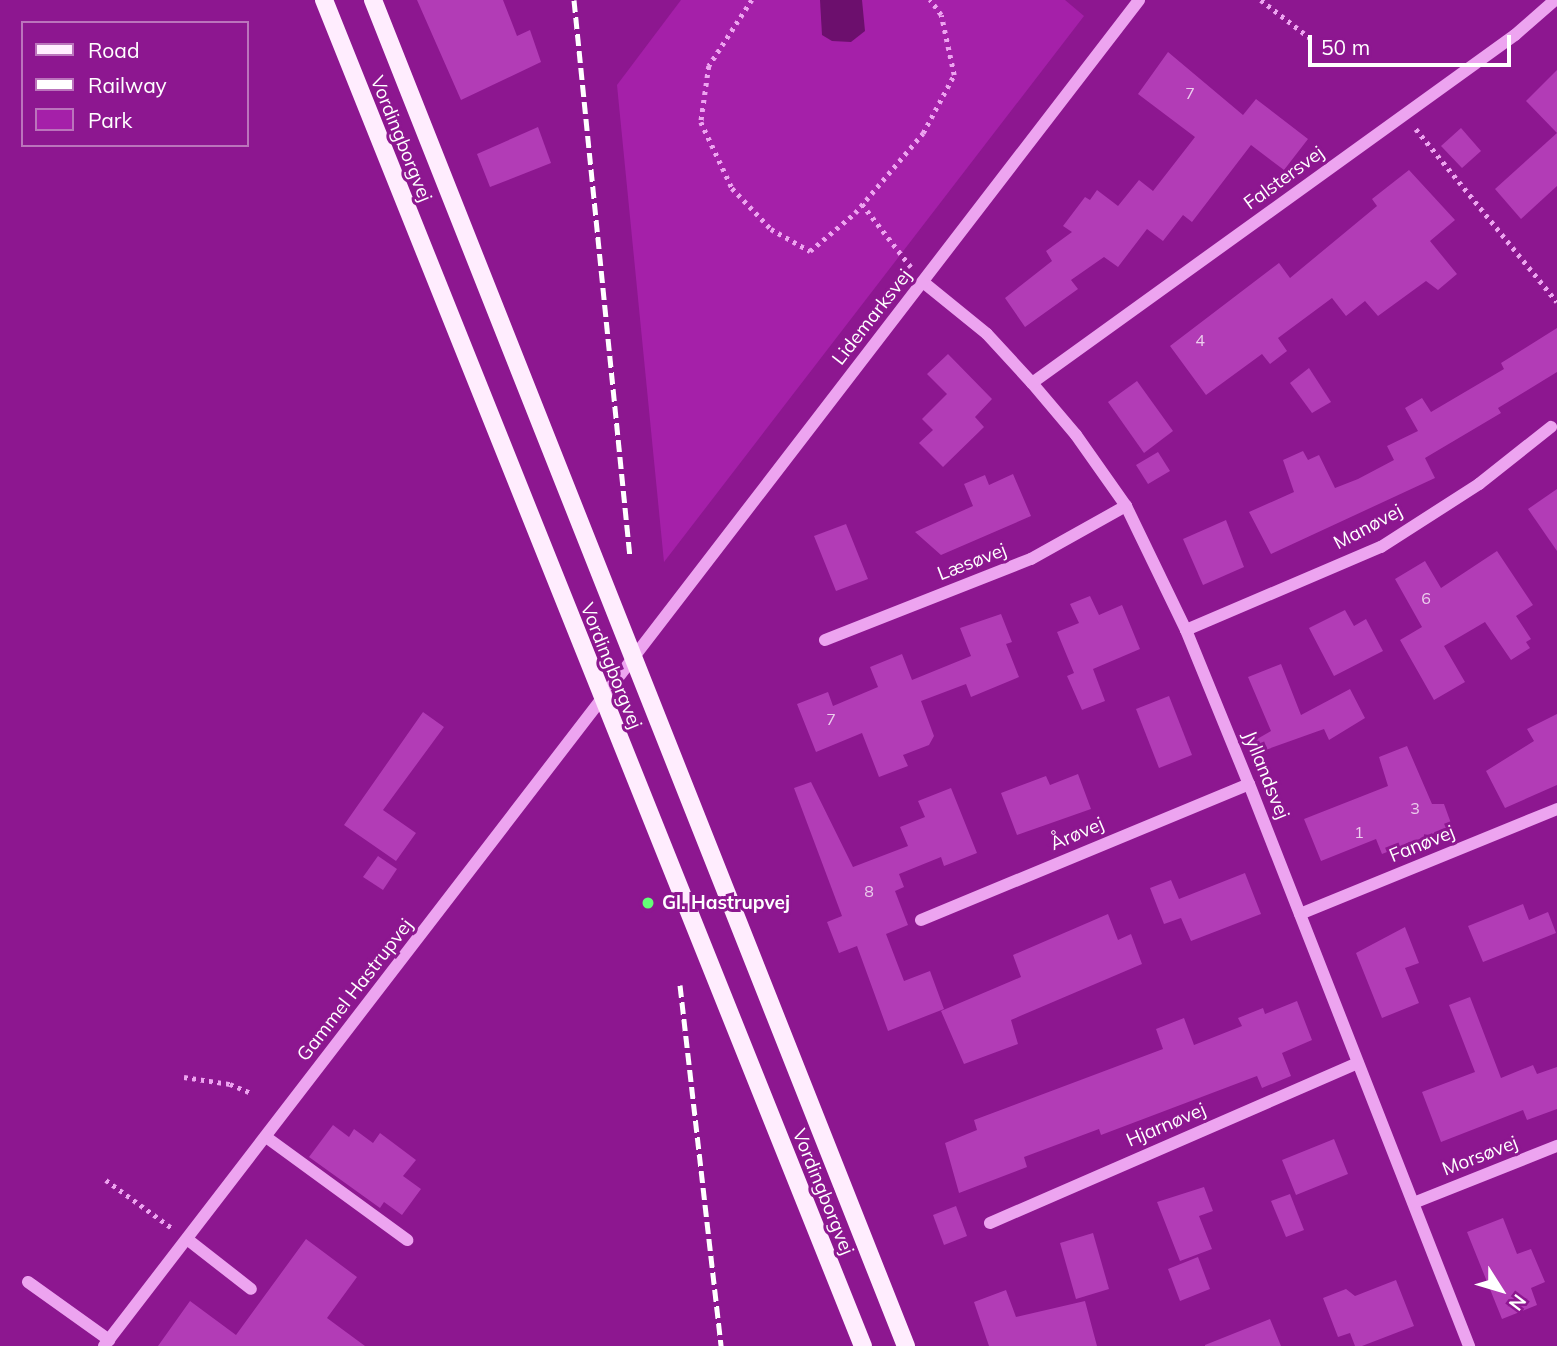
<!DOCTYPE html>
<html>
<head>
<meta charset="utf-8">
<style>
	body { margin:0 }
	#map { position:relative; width:1557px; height:1346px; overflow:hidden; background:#8d1790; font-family:Mulish,sans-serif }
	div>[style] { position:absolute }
	.green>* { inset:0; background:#a520a9 }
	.water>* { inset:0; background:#6c0f6d }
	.building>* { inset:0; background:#b23cb6 }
	.path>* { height:4.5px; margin-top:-2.25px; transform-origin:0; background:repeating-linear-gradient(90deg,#eda4f0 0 3.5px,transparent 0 8.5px) }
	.minor>* { height:12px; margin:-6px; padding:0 6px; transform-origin:6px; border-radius:6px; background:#eda4f0 }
	.major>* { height:18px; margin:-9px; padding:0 9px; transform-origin:9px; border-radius:9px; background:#ffedfe }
	.rail>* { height:5px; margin-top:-2.5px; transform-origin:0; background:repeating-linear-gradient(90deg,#fff 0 12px,transparent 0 17px) }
	.dots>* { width:19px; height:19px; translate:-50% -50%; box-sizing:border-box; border:4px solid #8d1790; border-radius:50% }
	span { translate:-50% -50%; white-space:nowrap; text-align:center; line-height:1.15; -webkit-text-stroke:6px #8d1790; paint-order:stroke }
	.number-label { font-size:16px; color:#ecceed }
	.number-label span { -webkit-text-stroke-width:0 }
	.street-label { font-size:19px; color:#fff }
	.poi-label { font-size:19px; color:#fff; font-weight:700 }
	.left { translate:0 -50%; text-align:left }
	.legend { position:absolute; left:21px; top:21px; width:228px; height:126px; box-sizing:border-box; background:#8d1790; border:2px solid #bb74bc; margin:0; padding:9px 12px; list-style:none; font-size:21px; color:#fff }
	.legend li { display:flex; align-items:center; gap:14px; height:35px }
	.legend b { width:35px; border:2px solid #bb74bc }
	.north { position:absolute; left:1466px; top:1255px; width:70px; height:70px; -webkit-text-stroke:5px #8d1790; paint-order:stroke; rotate:127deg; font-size:19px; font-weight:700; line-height:28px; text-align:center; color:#fff }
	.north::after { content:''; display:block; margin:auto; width:24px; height:32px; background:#fff; clip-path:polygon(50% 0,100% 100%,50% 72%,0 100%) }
	.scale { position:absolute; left:1308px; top:35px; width:203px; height:32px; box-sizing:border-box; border:4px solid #fff; border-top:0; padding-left:9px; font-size:21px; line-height:24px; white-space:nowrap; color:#fff; -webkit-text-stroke:5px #8d1790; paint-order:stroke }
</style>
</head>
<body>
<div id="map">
	<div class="green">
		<div style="clip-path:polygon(681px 0,1065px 0,1084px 16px,664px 562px,617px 85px)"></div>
	</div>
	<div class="water">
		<div style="clip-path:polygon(820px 0,862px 0,865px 31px,851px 42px,832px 41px,822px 35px)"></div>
	</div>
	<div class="building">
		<div style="clip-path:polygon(417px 0,503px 0,517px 36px,530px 30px,541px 62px,461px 100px)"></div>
		<div style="clip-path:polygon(1168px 52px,1243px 115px,1256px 99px,1308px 139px,1284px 170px,1251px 145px,1192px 222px,1183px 215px,1163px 241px,1147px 229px,1118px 267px,1104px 257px,1071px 280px,1078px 289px,1025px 327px,1005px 298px,1052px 261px,1046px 251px,1072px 232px,1063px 226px,1085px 197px,1090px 200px,1097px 190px,1118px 206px,1139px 180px,1153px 191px,1195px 137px,1138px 94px)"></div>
		<div style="clip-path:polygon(1557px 70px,1557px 133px,1526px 101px)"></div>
		<div style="clip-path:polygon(538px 127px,551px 163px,490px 187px,477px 154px)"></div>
		<div style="clip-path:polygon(1461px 128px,1481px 151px,1462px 168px,1441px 146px)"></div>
		<div style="clip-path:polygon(1557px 133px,1557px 186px,1521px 219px,1495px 189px)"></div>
		<div style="clip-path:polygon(1409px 170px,1455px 220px,1430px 241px,1457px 274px,1438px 290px,1426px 281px,1378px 316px,1365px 301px,1346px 316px,1332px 298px,1278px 338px,1287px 351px,1270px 364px,1262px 354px,1206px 395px,1170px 346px,1279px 263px,1290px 278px,1377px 206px,1372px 199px)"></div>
		<div style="clip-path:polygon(1557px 328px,1557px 372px,1498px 408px,1501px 413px,1425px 458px,1435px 478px,1271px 554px,1249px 512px,1294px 492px,1283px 460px,1303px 451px,1308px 460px,1319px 455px,1335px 488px,1358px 479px,1394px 460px,1387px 446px,1418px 431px,1405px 408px,1422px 398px,1431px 412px,1504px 369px,1501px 363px)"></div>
		<div style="clip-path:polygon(948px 354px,992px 399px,975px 417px,984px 427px,943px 467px,919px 443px,933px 430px,922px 419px,947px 394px,927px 374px)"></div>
		<div style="clip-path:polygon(1309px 368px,1331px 402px,1312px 413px,1290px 383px)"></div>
		<div style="clip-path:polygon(1137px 381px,1173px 431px,1144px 453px,1108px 402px)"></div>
		<div style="clip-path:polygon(1158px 452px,1170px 471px,1148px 484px,1136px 465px)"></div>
		<div style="clip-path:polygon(1013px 474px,1031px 516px,941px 555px,915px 532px,973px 506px,964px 484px,985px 475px,989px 485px)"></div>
		<div style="clip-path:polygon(1557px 489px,1557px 551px,1528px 509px)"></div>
		<div style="clip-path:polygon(1226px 520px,1244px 567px,1203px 585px,1183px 539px)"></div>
		<div style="clip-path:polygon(846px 524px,868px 579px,836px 591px,814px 536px)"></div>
		<div style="clip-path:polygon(1497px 551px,1533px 605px,1516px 616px,1531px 639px,1526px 642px,1530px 648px,1511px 660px,1485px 622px,1444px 646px,1465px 682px,1434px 700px,1400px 640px,1422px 627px,1395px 579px,1425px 561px,1441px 588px)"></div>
		<div style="clip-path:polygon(1090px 596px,1099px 615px,1122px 605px,1140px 649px,1093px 669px,1105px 701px,1082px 710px,1067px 676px,1074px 673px,1057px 632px,1079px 623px,1070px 604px)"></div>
		<div style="clip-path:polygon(1345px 610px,1354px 626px,1366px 619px,1383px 651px,1334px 676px,1309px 628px)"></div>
		<div style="clip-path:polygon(1001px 614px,1012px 642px,1006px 644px,1019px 677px,971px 697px,966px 684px,921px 701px,934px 736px,929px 745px,903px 755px,908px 766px,879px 777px,862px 733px,816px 752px,797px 704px,828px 692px,833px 706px,878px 687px,870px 667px,902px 654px,912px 680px,971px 656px,960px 628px)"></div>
		<div style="clip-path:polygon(1281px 664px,1301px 715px,1350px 689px,1365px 718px,1329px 740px,1324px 729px,1257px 753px,1252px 742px,1271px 731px,1248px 677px)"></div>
		<div style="clip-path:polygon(1169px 696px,1192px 755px,1159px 768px,1136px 709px)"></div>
		<div style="clip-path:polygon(423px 712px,444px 727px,383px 810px,416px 833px,396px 861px,344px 825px)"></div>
		<div style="clip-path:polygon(1557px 714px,1557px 785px,1505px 808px,1486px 771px,1534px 741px,1527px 729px)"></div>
		<div style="clip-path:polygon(1407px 746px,1432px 804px,1444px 804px,1452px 826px,1382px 854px,1376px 839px,1321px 861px,1304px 819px,1388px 786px,1379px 757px)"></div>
		<div style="clip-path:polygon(1078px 774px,1091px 809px,1017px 835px,1001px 793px,1046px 776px,1050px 785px)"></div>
		<div style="clip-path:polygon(811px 782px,853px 867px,908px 846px,900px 827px,925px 817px,918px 801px,951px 788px,977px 853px,944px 866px,941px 857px,899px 874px,904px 887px,895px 891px,908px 925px,886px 934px,904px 981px,930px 971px,944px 1009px,888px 1031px,857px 946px,839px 953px,827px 922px,842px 916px,794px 788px)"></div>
		<div style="clip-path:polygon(378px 856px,397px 869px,383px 890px,363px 877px)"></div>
		<div style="clip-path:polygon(1245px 873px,1261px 914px,1191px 941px,1181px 918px,1164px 924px,1150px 888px,1171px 880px,1179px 899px)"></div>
		<div style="clip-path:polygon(1523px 904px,1529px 920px,1548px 912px,1556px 933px,1483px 962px,1468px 926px)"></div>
		<div style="clip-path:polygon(1108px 914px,1118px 940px,1131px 934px,1142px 964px,1011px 1020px,1018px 1044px,964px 1064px,941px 1011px,1021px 977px,1013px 955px)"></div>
		<div style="clip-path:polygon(1405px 927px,1419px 963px,1405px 968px,1419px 1003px,1382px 1018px,1356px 953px)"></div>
		<div style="clip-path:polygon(1470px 997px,1501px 1078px,1533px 1065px,1537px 1074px,1557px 1067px,1557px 1109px,1527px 1120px,1523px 1110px,1441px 1142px,1422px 1092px,1475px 1072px,1449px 1005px)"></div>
		<div style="clip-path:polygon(1297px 1001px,1312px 1040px,1282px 1053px,1291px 1076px,1262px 1088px,1257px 1076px,1101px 1135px,1099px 1129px,1024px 1157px,1027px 1167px,959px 1193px,945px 1143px,977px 1130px,974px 1120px,1163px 1049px,1156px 1029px,1184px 1018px,1194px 1045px,1242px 1026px,1238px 1018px,1263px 1008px,1265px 1014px)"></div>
		<div style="clip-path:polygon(333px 1125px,349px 1137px,354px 1129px,373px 1143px,380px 1133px,416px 1160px,403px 1176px,421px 1189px,402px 1215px,384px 1202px,380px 1208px,309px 1157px)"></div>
		<div style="clip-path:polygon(1334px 1139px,1348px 1174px,1296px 1195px,1282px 1160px)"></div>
		<div style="clip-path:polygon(1204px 1187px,1213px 1211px,1199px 1216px,1212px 1249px,1180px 1261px,1157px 1202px)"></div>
		<div style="clip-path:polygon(1290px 1194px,1304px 1230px,1286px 1237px,1271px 1201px)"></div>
		<div style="clip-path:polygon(956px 1206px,967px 1236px,944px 1245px,933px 1215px)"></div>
		<div style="clip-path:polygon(1503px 1218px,1517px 1254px,1531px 1249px,1545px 1282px,1531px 1288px,1537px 1305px,1502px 1319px,1467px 1232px)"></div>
		<div style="clip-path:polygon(1093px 1233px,1109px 1289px,1076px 1299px,1060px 1243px)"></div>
		<div style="clip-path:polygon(306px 1239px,357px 1277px,327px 1318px,365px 1346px,158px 1346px,190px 1301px,236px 1335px)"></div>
		<div style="clip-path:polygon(1198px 1257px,1210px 1289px,1180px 1301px,1168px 1269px)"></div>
		<div style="clip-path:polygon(1396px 1280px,1414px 1326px,1362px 1346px,1355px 1346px,1350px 1333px,1338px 1337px,1323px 1298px,1346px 1289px,1355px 1296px)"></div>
		<div style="clip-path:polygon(1006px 1290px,1016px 1317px,1085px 1301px,1097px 1346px,989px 1346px,974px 1302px)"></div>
		<div style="clip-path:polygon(1270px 1319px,1281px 1346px,1205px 1346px,1205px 1345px)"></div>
	</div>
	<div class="path">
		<div style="left:752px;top:0;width:79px;rotate:123.1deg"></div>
		<div style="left:709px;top:66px;width:57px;rotate:98.1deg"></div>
		<div style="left:701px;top:122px;width:73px;rotate:64.8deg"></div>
		<div style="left:732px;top:188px;width:57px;rotate:46.4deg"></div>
		<div style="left:771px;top:229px;width:45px;rotate:29.4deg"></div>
		<div style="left:810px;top:251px;width:59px;rotate:-40.2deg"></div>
		<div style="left:855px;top:213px;width:105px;rotate:-49.6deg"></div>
		<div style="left:923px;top:133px;width:66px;rotate:-61.9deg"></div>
		<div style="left:954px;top:75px;width:61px;rotate:-102.2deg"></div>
		<div style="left:941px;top:15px;width:19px;rotate:-126deg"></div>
		<div style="left:1261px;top:0;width:67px;rotate:37.7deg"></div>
		<div style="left:1416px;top:129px;width:223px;rotate:50.8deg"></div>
		<div style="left:862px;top:204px;width:80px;rotate:52.1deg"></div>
		<div style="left:184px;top:1077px;width:47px;rotate:8.7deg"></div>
		<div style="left:230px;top:1084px;width:23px;rotate:23deg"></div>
		<div style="left:106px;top:1180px;width:82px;rotate:36deg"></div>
	</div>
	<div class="minor">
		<div style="left:923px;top:282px;width:82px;rotate:39.1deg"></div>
		<div style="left:987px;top:334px;width:67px;rotate:47.4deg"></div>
		<div style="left:1032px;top:383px;width:68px;rotate:49.8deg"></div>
		<div style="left:1076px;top:435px;width:87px;rotate:54.8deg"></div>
		<div style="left:1126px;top:506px;width:138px;rotate:64.2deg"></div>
		<div style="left:1186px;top:630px;width:166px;rotate:67.8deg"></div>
		<div style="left:1249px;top:784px;width:604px;rotate:68.62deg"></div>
		<div style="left:1032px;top:383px;width:595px;rotate:-35.77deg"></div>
		<div style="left:1515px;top:35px;width:53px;rotate:-41.2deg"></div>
		<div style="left:1186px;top:630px;width:212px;rotate:-23.1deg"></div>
		<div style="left:1381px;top:547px;width:117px;rotate:-32.7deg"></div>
		<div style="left:1479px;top:484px;width:92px;rotate:-38.4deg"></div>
		<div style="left:825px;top:640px;width:221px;rotate:-21.5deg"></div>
		<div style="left:1031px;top:559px;width:109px;rotate:-29.2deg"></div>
		<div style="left:1300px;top:914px;width:278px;rotate:-22.2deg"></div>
		<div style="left:921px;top:920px;width:355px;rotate:-22.5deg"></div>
		<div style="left:266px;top:1137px;width:175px;rotate:36.1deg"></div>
		<div style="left:1416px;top:1202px;width:152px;rotate:-21.7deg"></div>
		<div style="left:990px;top:1223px;width:401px;rotate:-23.5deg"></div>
		<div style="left:187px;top:1239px;width:81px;rotate:38deg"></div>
		<div style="left:28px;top:1282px;width:100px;rotate:35.6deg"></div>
		<div style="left:104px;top:1346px;width:1698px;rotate:-52.44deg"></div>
	</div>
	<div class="major">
		<div style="left:324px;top:0;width:1450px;rotate:68.18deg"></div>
		<div style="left:373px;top:0;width:1448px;rotate:68.4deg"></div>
	</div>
	<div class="rail">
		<div style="left:574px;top:0;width:560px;rotate:84.26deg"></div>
		<div style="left:680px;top:985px;width:363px;rotate:83.5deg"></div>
	</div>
	<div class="dots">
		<div style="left:648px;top:903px;background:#63ff77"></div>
	</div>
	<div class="number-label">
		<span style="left:1190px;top:93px">7</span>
		<span style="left:1200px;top:340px">4</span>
		<span style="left:1426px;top:598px">6</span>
		<span style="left:831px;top:719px">7</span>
		<span style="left:1415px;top:808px">3</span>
		<span style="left:1359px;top:832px">1</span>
		<span style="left:869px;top:891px">8</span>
	</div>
	<div class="street-label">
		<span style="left:401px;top:139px;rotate:68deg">Vordingborgvej</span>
		<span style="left:1284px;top:178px;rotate:-36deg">Falstersvej</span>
		<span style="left:872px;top:317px;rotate:-52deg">Lidemarksvej</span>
		<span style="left:1368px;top:527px;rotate:-28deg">Manøvej</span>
		<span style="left:972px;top:562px;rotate:-21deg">Læsøvej</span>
		<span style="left:611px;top:666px;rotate:68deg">Vordingborgvej</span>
		<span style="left:1266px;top:775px;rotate:68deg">Jyllandsvej</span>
		<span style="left:1077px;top:834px;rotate:-23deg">Årøvej</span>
		<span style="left:1422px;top:844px;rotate:-22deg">Fanøvej</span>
		<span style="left:355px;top:990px;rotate:-52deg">Gammel Hastrupvej</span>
		<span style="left:1166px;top:1125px;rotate:-23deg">Hjarnøvej</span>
		<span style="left:1480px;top:1156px;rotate:-21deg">Morsøvej</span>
		<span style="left:823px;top:1192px;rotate:68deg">Vordingborgvej</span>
	</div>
	<div class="poi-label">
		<span class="left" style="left:662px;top:903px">Gl. Hastrupvej</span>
	</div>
	<ul class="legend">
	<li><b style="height:9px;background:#ffedfe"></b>Road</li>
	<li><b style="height:9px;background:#fff"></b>Railway</li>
	<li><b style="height:19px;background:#a520a9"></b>Park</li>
	</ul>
	<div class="north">N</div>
	<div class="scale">50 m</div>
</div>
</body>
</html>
